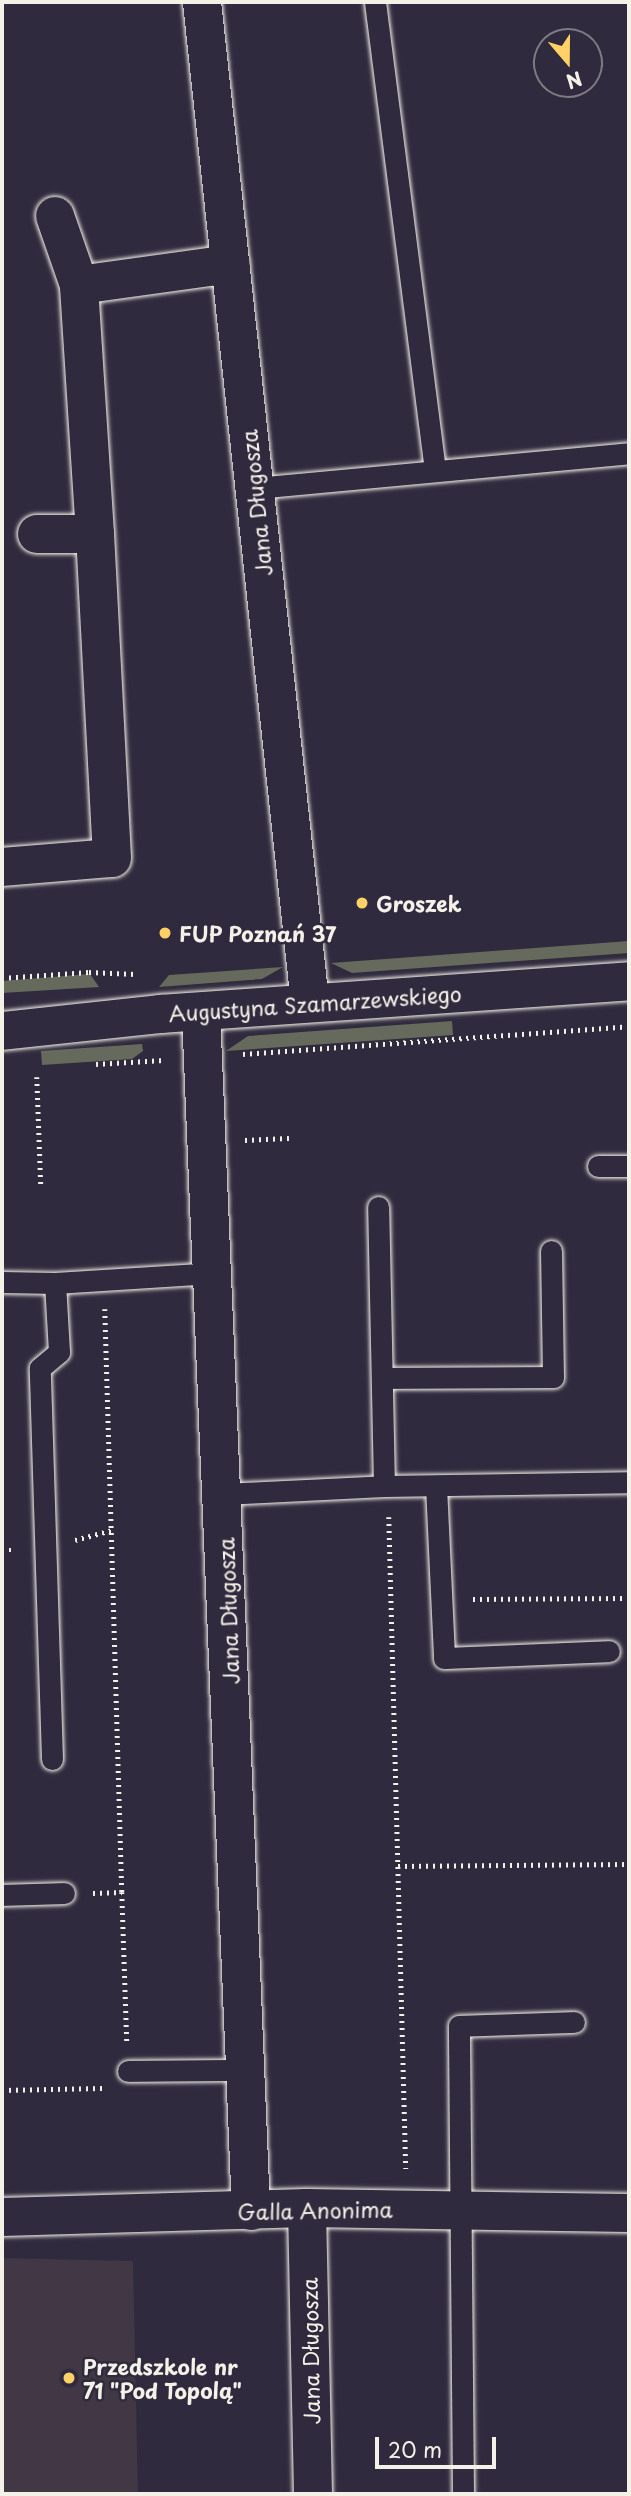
<!DOCTYPE html>
<html>
<head>
<meta charset="utf-8">
<style>
	body { margin:0 }
	#map { position:relative; width:631px; height:2496px; overflow:hidden; background:#2f2a3d; font-family:"Playpen Sans",sans-serif }
	div>[style] { position:absolute }
	.built>* { inset:0; background:#413745 }
	.green>* { inset:0; background:#666a5c }
	.path>* { height:4.5px; margin-top:-2.25px; transform-origin:0; background:repeating-linear-gradient(90deg,#f4f1e8 0 2px,transparent 0 7px) }
	.roads { filter:drop-shadow(0 0 2px #f4f1e8) drop-shadow(0 0 2px #f4f1e8) }
	.service>* { height:21px; margin:-10.5px; padding:0 10.5px; transform-origin:10.5px; border-radius:10.5px; background:#2f2a3d }
	.minor>* { height:38px; margin:-19px; padding:0 19px; transform-origin:19px; border-radius:19px; background:#2f2a3d }
	.dots>* { width:19px; height:19px; translate:-50% -50%; box-sizing:border-box; border:4px solid #2f2a3d; border-radius:50% }
	span { translate:-50% -50%; white-space:nowrap; text-align:center; line-height:1.15; -webkit-text-stroke:5px #2f2a3d; paint-order:stroke }
	.street-label { font-size:21px; color:#f4f1e8 }
	.poi-label { font-size:21px; color:#f4f1e8; font-weight:700 }
	.left { translate:0 -50%; text-align:left }
	.frame { position:absolute; inset:0; border:4px solid #f4f1e8; pointer-events:none }
	.north { position:absolute; left:533px; top:28px; width:70px; height:70px; box-sizing:border-box; background:#2f2a3d; border:2px solid #7e7a81; border-radius:50%; rotate:160deg; font-size:19px; font-weight:700; line-height:28px; text-align:center; color:#f4f1e8 }
	.north::after { content:''; display:block; margin:auto; width:24px; height:32px; background:#ffd166; clip-path:polygon(50% 0,100% 100%,50% 72%,0 100%) }
	.scale { position:absolute; left:375px; top:2437px; width:121px; height:32px; box-sizing:border-box; border:4px solid #f4f1e8; border-top:0; padding-left:9px; font-size:21px; line-height:24px; white-space:nowrap; color:#f4f1e8; -webkit-text-stroke:5px #2f2a3d; paint-order:stroke }
</style>
</head>
<body>
<div id="map">
	<div class="built">
		<div style="clip-path:polygon(2px 2258px,133px 2261px,138px 2494px,2px 2494px)"></div>
	</div>
	<div class="green">
		<div style="clip-path:polygon(629px 941px,629px 953px,352px 973px,331px 963px)"></div>
		<div style="clip-path:polygon(283px 967px,262px 979px,159px 987px,169px 975px)"></div>
		<div style="clip-path:polygon(90px 974px,99px 987px,2px 993px,2px 981px)"></div>
		<div style="clip-path:polygon(452px 1021px,453px 1035px,226px 1051px,248px 1036px)"></div>
		<div style="clip-path:polygon(142px 1044px,143px 1051px,132px 1059px,42px 1065px,41px 1051px)"></div>
	</div>
	<div class="path">
		<div style="left:2px;top:978px;width:87px;rotate:-3.9deg"></div>
		<div style="left:89px;top:972px;width:47px;rotate:2.4deg"></div>
		<div style="left:243px;top:1054px;width:387px;rotate:-4.1deg"></div>
		<div style="left:96px;top:1064px;width:68px;rotate:-3.4deg"></div>
		<div style="left:37px;top:1077px;width:110px;rotate:87.9deg"></div>
		<div style="left:245px;top:1140px;width:44px;rotate:-2.6deg"></div>
		<div style="left:105px;top:1309px;width:583px;rotate:88.33deg"></div>
		<div style="left:389px;top:1517px;width:652px;rotate:88.51deg"></div>
		<div style="left:75px;top:1540px;width:38px;rotate:-15deg"></div>
		<div style="left:2px;top:1550px;width:13px"></div>
		<div style="left:473px;top:1599px;width:156px;rotate:-0.4deg"></div>
		<div style="left:398px;top:1866px;width:231px;rotate:-0.5deg"></div>
		<div style="left:93px;top:1893px;width:29px;rotate:-2deg"></div>
		<div style="left:122px;top:1892px;width:150px;rotate:88.1deg"></div>
		<div style="left:2px;top:2090px;width:101px;rotate:-1.1deg"></div>
	</div>
	<div class="roads">
		<div class="service">
			<div style="left:375px;top:2px;width:472px;rotate:82.7deg"></div>
			<div style="left:255px;top:488px;width:376px;rotate:-5.3deg"></div>
			<div style="left:598px;top:1166px;width:31px"></div>
			<div style="left:2px;top:1282px;width:53px;rotate:1.1deg"></div>
			<div style="left:55px;top:1283px;width:157px;rotate:-3.6deg"></div>
			<div style="left:382px;top:1378px;width:171px;rotate:-0.3deg"></div>
			<div style="left:553px;top:1377px;width:126px;rotate:-90.9deg"></div>
			<div style="left:384px;top:1486px;width:245px;rotate:-0.9deg"></div>
			<div style="left:436px;top:1486px;width:172px;rotate:87.3deg"></div>
			<div style="left:444px;top:1658px;width:165px;rotate:-2.4deg"></div>
			<div style="left:223px;top:1494px;width:161px;rotate:-2.8deg"></div>
			<div style="left:384px;top:1486px;width:279px;rotate:-91.2deg"></div>
			<div style="left:52px;top:1759px;width:391px;rotate:-91.8deg"></div>
			<div style="left:40px;top:1368px;width:25px;rotate:-40deg"></div>
			<div style="left:59px;top:1352px;width:69px;rotate:-93.3deg"></div>
			<div style="left:2px;top:1895px;width:62px;rotate:-1.8deg"></div>
			<div style="left:128px;top:2071px;width:119px;rotate:-0.5deg"></div>
			<div style="left:463px;top:2494px;width:468px;rotate:-90.5deg"></div>
			<div style="left:459px;top:2026px;width:115px;rotate:-2deg"></div>
		</div>
		<div class="minor">
			<div style="left:202px;top:2px;width:1007px;rotate:83.84deg"></div>
			<div style="left:55px;top:216px;width:73px;rotate:70.8deg"></div>
			<div style="left:37px;top:534px;width:58px"></div>
			<div style="left:95px;top:534px;width:250px;rotate:-93.7deg"></div>
			<div style="left:79px;top:285px;width:153px;rotate:-7.9deg"></div>
			<div style="left:2px;top:867px;width:110px;rotate:-4.7deg"></div>
			<div style="left:112px;top:858px;width:324px;rotate:-93deg"></div>
			<div style="left:201px;top:1012px;width:1200px;rotate:87.61deg"></div>
			<div style="left:2px;top:1031px;width:160px;rotate:-6.1deg"></div>
			<div style="left:161px;top:1014px;width:469px;rotate:-4deg"></div>
			<div style="left:307px;top:2208px;width:286px;rotate:88.8deg"></div>
			<div style="left:2px;top:2217px;width:305px;rotate:-1.7deg"></div>
			<div style="left:307px;top:2208px;width:322px;rotate:0.9deg"></div>
		</div>
	</div>
	<div class="dots">
		<div style="left:362px;top:903px;background:#ffd166"></div>
		<div style="left:165px;top:933px;background:#ffd166"></div>
		<div style="left:69px;top:2378px;background:#ffd166"></div>
	</div>
	<div class="street-label">
		<span style="left:256px;top:503px;rotate:-96deg">Jana Długosza</span>
		<span style="left:315px;top:1003px;rotate:-4deg">Augustyna Szamarzewskiego</span>
		<span style="left:228px;top:1611px;rotate:-92deg">Jana Długosza</span>
		<span style="left:315px;top:2210px;rotate:-1deg">Galla Anonima</span>
		<span style="left:310px;top:2351px;rotate:-91deg">Jana Długosza</span>
	</div>
	<div class="poi-label">
		<span class="left" style="left:376px;top:903px">Groszek</span>
		<span class="left" style="left:179px;top:933px">FUP Poznań 37</span>
		<span class="left" style="left:83px;top:2378px">Przedszkole nr<br>71 "Pod Topolą"</span>
	</div>
	<div class="frame"></div>
	<div class="north">N</div>
	<div class="scale">20 m</div>
</div>
</body>
</html>
